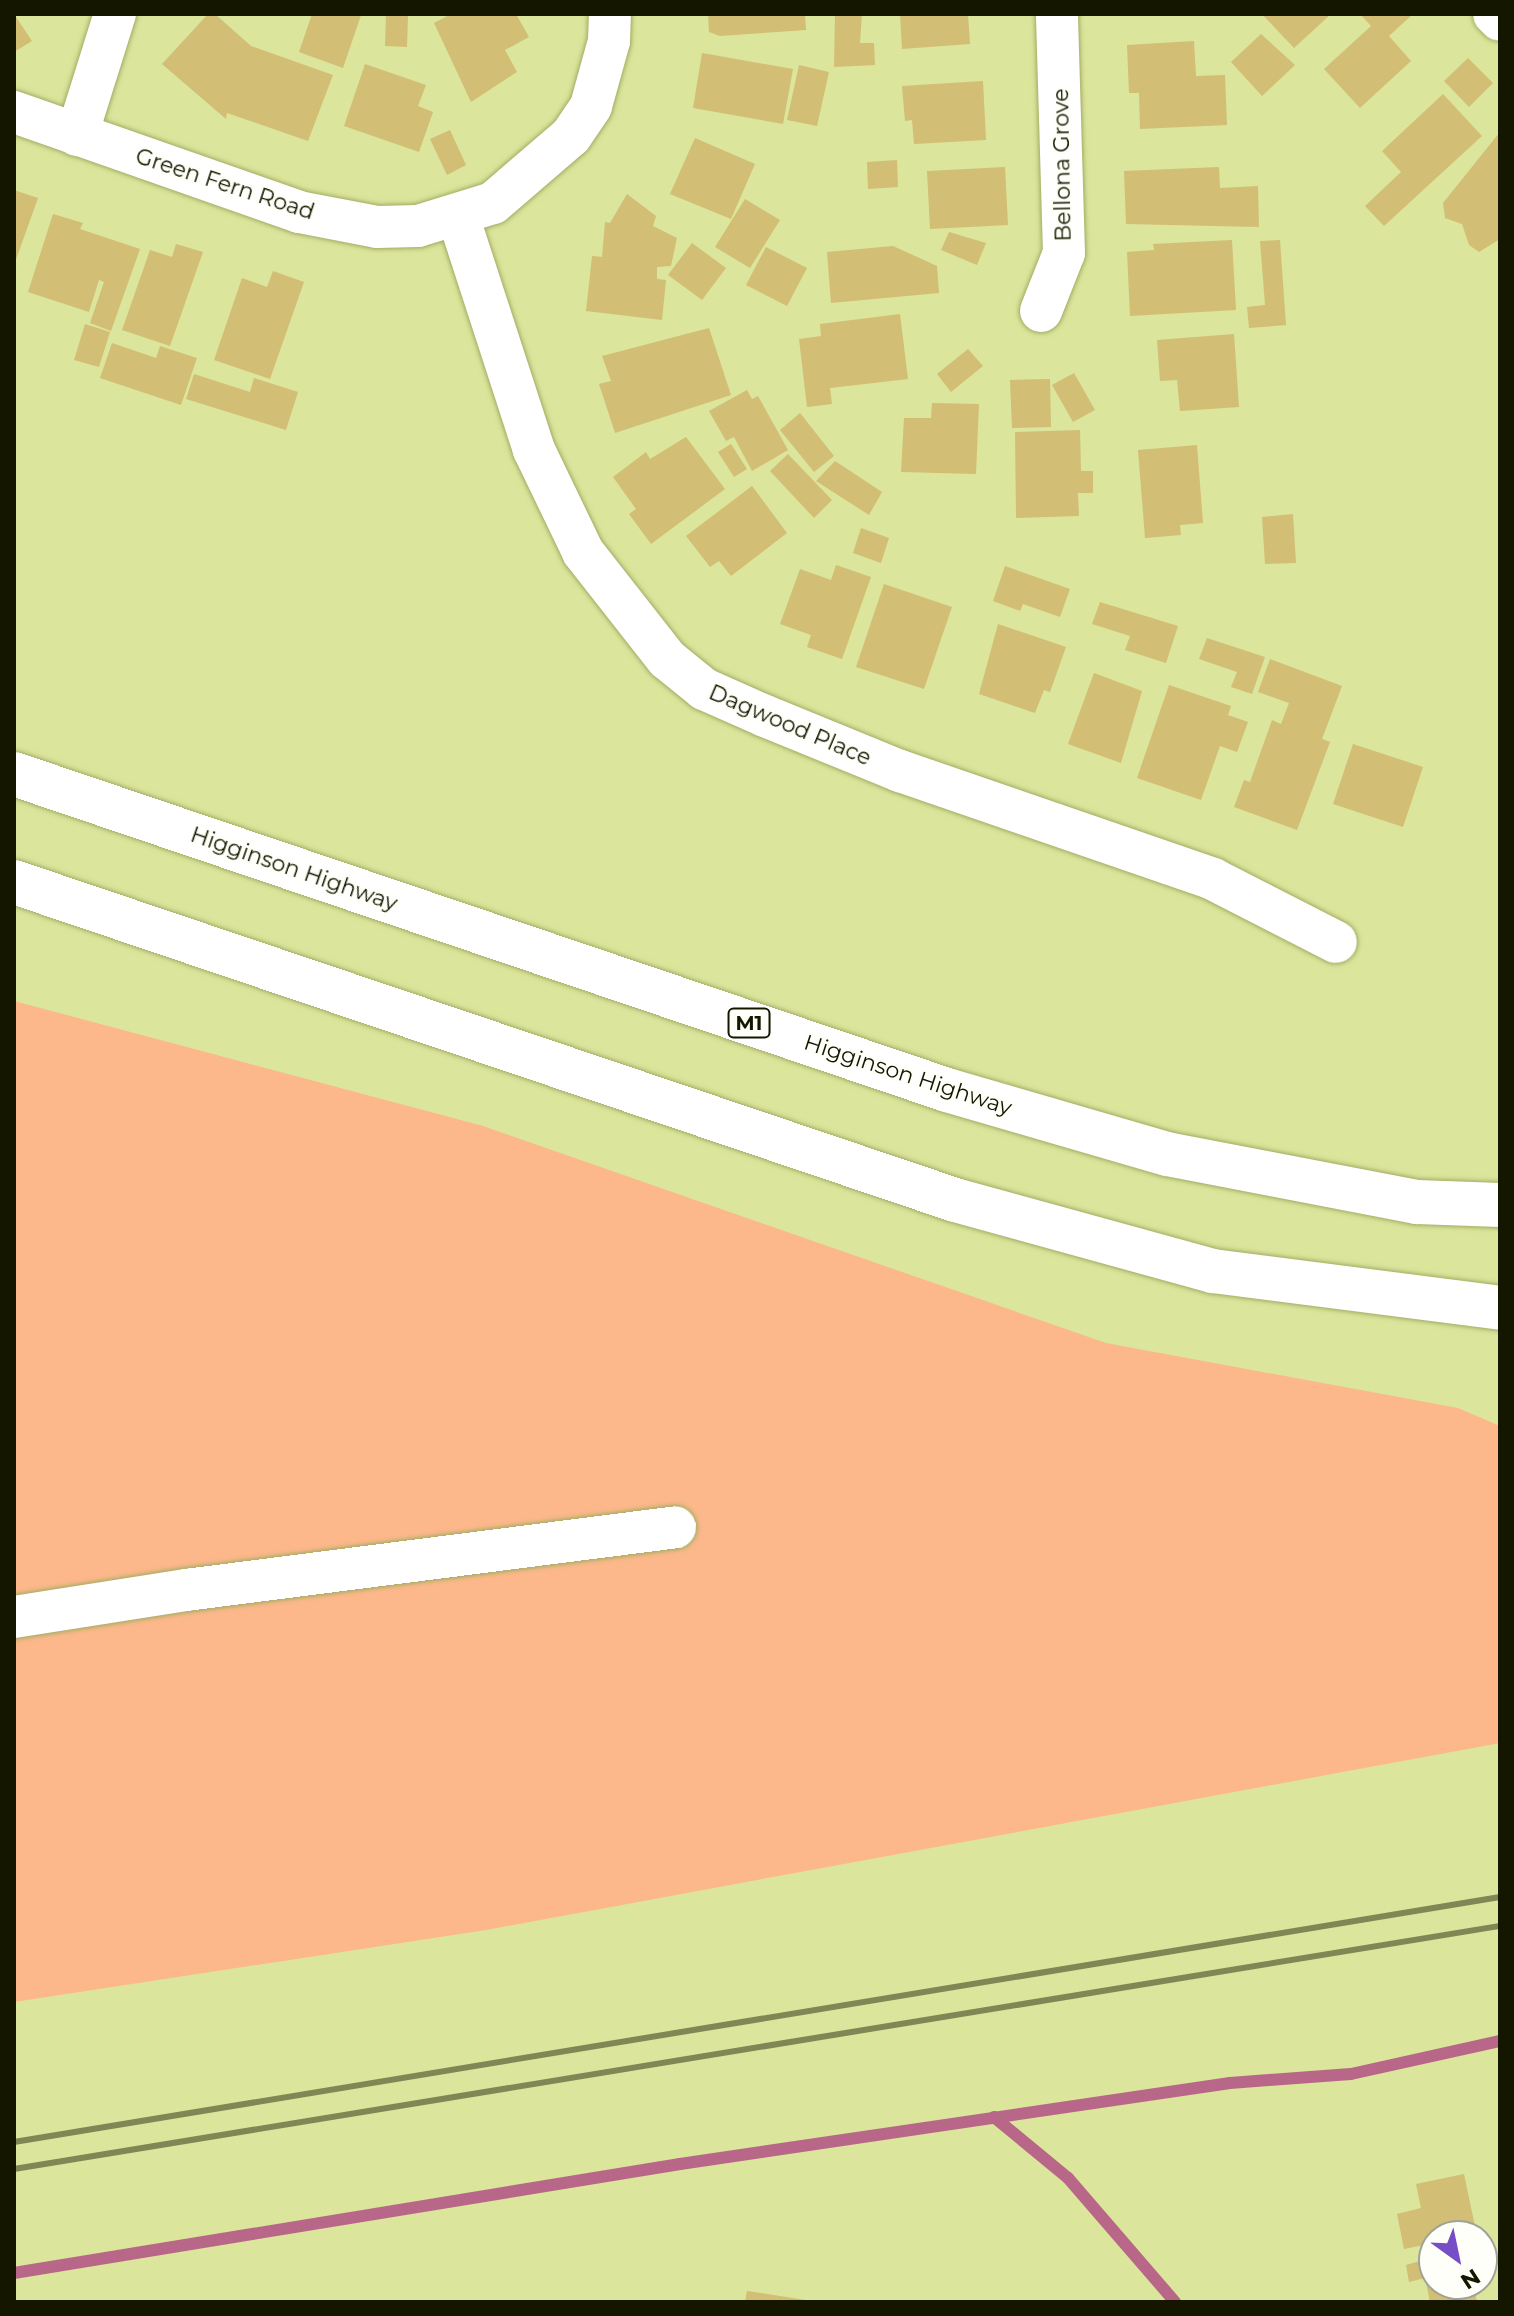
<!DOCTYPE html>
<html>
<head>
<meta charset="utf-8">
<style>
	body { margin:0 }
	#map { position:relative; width:1514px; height:2316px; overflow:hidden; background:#dbe59b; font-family:Montserrat,sans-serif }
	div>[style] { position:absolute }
	.green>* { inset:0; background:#fcb88a }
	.stream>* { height:12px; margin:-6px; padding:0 6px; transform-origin:6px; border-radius:6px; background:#b86788 }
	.building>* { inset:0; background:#d2be75 }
	.roads { filter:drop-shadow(0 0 2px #a3ac64) drop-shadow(0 0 2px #a3ac64) }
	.minor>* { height:42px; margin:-21px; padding:0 21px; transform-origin:21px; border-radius:21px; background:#fff }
	.highway>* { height:44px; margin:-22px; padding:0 22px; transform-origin:22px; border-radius:22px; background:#fff }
	.rail>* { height:6px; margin:-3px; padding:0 3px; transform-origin:3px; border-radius:3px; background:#808654 }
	span { translate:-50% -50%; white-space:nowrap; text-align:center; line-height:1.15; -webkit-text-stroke:6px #fefff8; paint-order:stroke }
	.shield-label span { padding:2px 6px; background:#fefff8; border:2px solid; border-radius:6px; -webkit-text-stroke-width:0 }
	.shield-label { font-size:20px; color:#141600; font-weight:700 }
	.street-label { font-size:22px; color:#141600 }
	.frame { position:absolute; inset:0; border:16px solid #141600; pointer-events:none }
	.north { position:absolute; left:1418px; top:2220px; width:80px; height:80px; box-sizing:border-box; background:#fefff8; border:2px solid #a0a295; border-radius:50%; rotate:147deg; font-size:22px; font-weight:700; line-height:32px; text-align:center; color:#141600 }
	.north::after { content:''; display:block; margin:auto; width:28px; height:36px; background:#764ec6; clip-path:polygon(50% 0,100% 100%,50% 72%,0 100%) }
</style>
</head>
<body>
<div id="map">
	<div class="green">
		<div style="clip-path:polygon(14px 1001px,483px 1126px,1106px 1343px,1458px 1408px,1500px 1426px,1500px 1743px,486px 1930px,14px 2002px)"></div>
	</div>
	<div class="stream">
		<div style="left:994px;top:2117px;width:96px;rotate:39.5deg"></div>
		<div style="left:1068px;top:2178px;width:164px;rotate:49.2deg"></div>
		<div style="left:14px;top:2273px;width:675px;rotate:-9.29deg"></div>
		<div style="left:680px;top:2164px;width:556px;rotate:-8.38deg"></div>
		<div style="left:1230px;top:2083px;width:121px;rotate:-4.3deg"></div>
		<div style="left:1351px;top:2074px;width:153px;rotate:-12.5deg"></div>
	</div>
	<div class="building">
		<div style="clip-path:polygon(14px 14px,32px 41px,14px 52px)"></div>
		<div style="clip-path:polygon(208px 14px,215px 14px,251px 46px,333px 75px,308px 141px,227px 113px,226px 119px,162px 64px)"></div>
		<div style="clip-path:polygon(312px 14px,361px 15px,343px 68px,299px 52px)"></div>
		<div style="clip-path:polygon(386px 14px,408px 14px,407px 47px,385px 46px)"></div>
		<div style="clip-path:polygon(451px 14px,516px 14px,529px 37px,505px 50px,517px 72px,471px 102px,434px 23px)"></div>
		<div style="clip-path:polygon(708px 14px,805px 14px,806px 30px,720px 36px,709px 32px)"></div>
		<div style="clip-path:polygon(835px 14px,862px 14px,860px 43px,874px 43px,875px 65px,834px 67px)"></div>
		<div style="clip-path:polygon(900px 14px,968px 14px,970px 44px,902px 49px)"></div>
		<div style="clip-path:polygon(1262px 14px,1331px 14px,1294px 48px)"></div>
		<div style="clip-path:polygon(1360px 14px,1413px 14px,1389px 36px,1411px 61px,1360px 108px,1324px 69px,1371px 26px)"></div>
		<div style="clip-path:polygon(1261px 34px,1295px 65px,1262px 96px,1231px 62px)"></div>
		<div style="clip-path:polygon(1194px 41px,1196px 76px,1225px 75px,1227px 125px,1140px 129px,1139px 93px,1129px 93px,1127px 45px)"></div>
		<div style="clip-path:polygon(702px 53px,793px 69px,783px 124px,693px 108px)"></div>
		<div style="clip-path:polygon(1468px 58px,1493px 83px,1469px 107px,1444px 81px)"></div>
		<div style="clip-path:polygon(365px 64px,426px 85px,418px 106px,433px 112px,419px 152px,344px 126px)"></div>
		<div style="clip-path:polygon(799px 65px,829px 72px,817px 126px,787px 120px)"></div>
		<div style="clip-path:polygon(983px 81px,986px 140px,914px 144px,912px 120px,905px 121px,902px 86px)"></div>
		<div style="clip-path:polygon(1443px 94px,1482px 136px,1384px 226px,1365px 206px,1401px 172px,1382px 151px)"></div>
		<div style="clip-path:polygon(450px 130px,466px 165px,447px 175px,430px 139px)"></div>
		<div style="clip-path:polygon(1500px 132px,1500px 239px,1479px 252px,1469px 245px,1462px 224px,1445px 218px,1443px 203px)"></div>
		<div style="clip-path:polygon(695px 138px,755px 164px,731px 219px,670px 194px)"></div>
		<div style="clip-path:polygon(897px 160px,898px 187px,868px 189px,867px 162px)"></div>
		<div style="clip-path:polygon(1005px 167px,1008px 225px,930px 229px,927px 171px)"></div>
		<div style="clip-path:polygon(1219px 167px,1220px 188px,1258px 186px,1259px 227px,1126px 224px,1124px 171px)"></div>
		<div style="clip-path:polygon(14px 190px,38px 198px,14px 265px)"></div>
		<div style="clip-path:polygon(627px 194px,656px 216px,653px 226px,677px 238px,671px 266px,657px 267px,657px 279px,666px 280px,662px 320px,586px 311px,592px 256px,602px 257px,605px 222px,610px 223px)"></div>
		<div style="clip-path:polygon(745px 199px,780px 220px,750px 268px,715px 247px)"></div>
		<div style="clip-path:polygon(53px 214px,83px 223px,80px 229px,140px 249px,111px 331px,90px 323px,104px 282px,99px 280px,89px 312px,28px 292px)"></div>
		<div style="clip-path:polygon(949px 232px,986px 243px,977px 265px,941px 250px)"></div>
		<div style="clip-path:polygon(1232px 240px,1236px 310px,1130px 316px,1127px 252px,1154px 250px,1153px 244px)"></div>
		<div style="clip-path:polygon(1280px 240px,1286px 325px,1249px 328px,1247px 307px,1265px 305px,1260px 241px)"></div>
		<div style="clip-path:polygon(692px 243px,726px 268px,702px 300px,668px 275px)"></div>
		<div style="clip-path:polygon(176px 244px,203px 252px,170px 346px,122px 330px,150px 250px,172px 257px)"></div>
		<div style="clip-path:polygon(893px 246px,937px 266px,939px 293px,831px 303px,827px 252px)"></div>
		<div style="clip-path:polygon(766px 247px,807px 268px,787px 306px,746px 285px)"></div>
		<div style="clip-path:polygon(273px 271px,304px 282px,270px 379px,214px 360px,242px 278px,267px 287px)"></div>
		<div style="clip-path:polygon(900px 314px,908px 379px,830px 388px,832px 404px,807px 407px,799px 339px,821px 336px,820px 324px)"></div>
		<div style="clip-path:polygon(85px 324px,110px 332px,99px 367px,74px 360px)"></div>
		<div style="clip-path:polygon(709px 328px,731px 395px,615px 433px,599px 384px,611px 381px,602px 356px)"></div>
		<div style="clip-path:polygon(1234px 334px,1239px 407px,1180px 411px,1177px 380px,1160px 381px,1157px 340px)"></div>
		<div style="clip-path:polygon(112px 343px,156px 358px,160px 346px,197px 358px,181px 405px,100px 378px)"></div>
		<div style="clip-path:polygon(968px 349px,983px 366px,951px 392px,937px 374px)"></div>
		<div style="clip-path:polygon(1074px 373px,1095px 410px,1073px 422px,1052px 385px)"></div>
		<div style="clip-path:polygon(194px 374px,250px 392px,254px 378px,298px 392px,286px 430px,186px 399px)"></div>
		<div style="clip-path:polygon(1050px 379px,1051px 427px,1012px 428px,1010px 380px)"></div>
		<div style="clip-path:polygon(747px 390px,752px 399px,758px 396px,788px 450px,752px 471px,734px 437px,726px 441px,709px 411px)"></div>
		<div style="clip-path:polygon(932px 403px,979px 404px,976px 474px,901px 472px,904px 418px,931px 418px)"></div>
		<div style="clip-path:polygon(800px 413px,834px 456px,814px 472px,780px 430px)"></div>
		<div style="clip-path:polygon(1080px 430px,1081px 471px,1093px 471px,1093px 493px,1078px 493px,1079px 516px,1016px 518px,1015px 432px)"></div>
		<div style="clip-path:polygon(686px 437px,725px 489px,651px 544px,629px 514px,636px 509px,613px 477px,646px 452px,650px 459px)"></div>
		<div style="clip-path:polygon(731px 444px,747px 469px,734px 477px,718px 452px)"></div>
		<div style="clip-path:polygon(1197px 445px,1203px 523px,1180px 525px,1181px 535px,1145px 538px,1138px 450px)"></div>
		<div style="clip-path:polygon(788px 454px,832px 500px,814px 518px,770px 471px)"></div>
		<div style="clip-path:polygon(835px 461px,882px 492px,869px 515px,816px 481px)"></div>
		<div style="clip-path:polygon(752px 486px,787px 533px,731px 576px,719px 561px,710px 567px,686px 536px)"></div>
		<div style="clip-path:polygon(1293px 514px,1296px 563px,1265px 564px,1262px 517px)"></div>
		<div style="clip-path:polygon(861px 528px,889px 538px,881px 563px,853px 553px)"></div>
		<div style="clip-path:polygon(836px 565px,871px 577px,842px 659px,807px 647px,811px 635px,780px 624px,800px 569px,831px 580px)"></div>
		<div style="clip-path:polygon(1005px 566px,1070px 589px,1060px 617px,1023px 604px,1020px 611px,993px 601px)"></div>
		<div style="clip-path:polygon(884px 584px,952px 607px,924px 689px,856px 667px)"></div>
		<div style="clip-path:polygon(1100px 602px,1178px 626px,1166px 663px,1125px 650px,1130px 636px,1092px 624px)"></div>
		<div style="clip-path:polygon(998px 624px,1066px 647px,1050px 692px,1044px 690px,1035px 713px,979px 694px)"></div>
		<div style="clip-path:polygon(1207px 638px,1265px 657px,1252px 694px,1231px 687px,1237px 672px,1199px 659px)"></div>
		<div style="clip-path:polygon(1270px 659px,1342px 686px,1322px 739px,1330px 742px,1297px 830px,1234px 807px,1244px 780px,1250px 782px,1272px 720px,1281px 724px,1289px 703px,1258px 692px)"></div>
		<div style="clip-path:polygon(1094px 673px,1142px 691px,1121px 763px,1068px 744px)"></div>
		<div style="clip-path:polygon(1169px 685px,1231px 706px,1228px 715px,1248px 722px,1237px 752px,1220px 746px,1201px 800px,1137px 778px)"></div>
		<div style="clip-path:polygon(1353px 744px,1423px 767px,1403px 827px,1333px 804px)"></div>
		<div style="clip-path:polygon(1464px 2174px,1477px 2236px,1434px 2236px,1434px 2259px,1429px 2244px,1404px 2249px,1397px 2214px,1421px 2208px,1416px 2184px)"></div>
		<div style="clip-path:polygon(1482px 2254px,1491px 2284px,1474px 2287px,1477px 2302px,1430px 2302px,1425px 2278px,1409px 2282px,1406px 2265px,1423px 2260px,1425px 2267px,1434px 2265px,1434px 2284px,1482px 2284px)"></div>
		<div style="clip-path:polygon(747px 2291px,806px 2300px,805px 2302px,745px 2302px)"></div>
	</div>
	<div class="roads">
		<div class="minor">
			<div style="left:1494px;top:14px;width:8px;rotate:45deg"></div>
			<div style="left:14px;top:112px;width:302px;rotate:19.3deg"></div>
			<div style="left:299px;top:212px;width:79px;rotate:10.9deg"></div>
			<div style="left:377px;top:227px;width:41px;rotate:-1.4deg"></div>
			<div style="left:418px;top:226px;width:78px;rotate:-17deg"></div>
			<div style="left:493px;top:203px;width:103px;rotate:-40.7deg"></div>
			<div style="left:571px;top:136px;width:36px;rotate:-56deg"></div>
			<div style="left:591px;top:106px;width:67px;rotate:-74.5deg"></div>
			<div style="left:609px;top:41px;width:27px;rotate:-88deg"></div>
			<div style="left:77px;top:135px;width:127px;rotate:-72.6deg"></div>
			<div style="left:458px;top:216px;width:246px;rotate:72deg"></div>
			<div style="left:534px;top:450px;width:113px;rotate:64.3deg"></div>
			<div style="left:583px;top:552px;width:136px;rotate:51.9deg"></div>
			<div style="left:667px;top:659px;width:48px;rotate:39deg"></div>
			<div style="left:704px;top:689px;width:67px;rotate:23.9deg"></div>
			<div style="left:765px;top:716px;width:146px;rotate:22.2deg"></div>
			<div style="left:900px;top:771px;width:331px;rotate:19deg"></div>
			<div style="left:1213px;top:879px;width:138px;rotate:27.1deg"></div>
			<div style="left:1041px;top:311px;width:62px;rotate:-68.4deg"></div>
			<div style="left:1064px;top:253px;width:239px;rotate:-91.7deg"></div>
			<div style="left:14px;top:1617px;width:174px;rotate:-8.9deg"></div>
			<div style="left:186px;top:1590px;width:493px;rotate:-7.3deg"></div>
		</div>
		<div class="highway">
			<div style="left:14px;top:774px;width:985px;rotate:18.71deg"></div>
			<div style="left:947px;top:1090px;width:229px;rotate:16.2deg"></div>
			<div style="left:1167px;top:1154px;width:255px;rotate:10.9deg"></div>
			<div style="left:1417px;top:1202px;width:83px;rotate:2.1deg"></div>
			<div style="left:14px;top:882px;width:993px;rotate:18.67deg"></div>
			<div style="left:955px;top:1200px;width:268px;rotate:15.4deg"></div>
			<div style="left:1213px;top:1271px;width:289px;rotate:7.3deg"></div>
		</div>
	</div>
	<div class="rail">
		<div style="left:14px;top:2142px;width:1506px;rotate:-9.36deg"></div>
		<div style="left:14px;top:2169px;width:1506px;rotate:-9.29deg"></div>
	</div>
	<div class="shield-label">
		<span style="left:749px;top:1023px">M1</span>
	</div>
	<div class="street-label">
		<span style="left:1062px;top:165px;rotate:-91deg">Bellona Grove</span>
		<span style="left:225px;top:184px;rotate:18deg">Green Fern Road</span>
		<span style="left:790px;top:725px;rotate:23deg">Dagwood Place</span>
		<span style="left:294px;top:869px;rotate:19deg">Higginson Highway</span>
		<span style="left:908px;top:1075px;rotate:18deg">Higginson Highway</span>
	</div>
	<div class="frame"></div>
	<div class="north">N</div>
</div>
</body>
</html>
